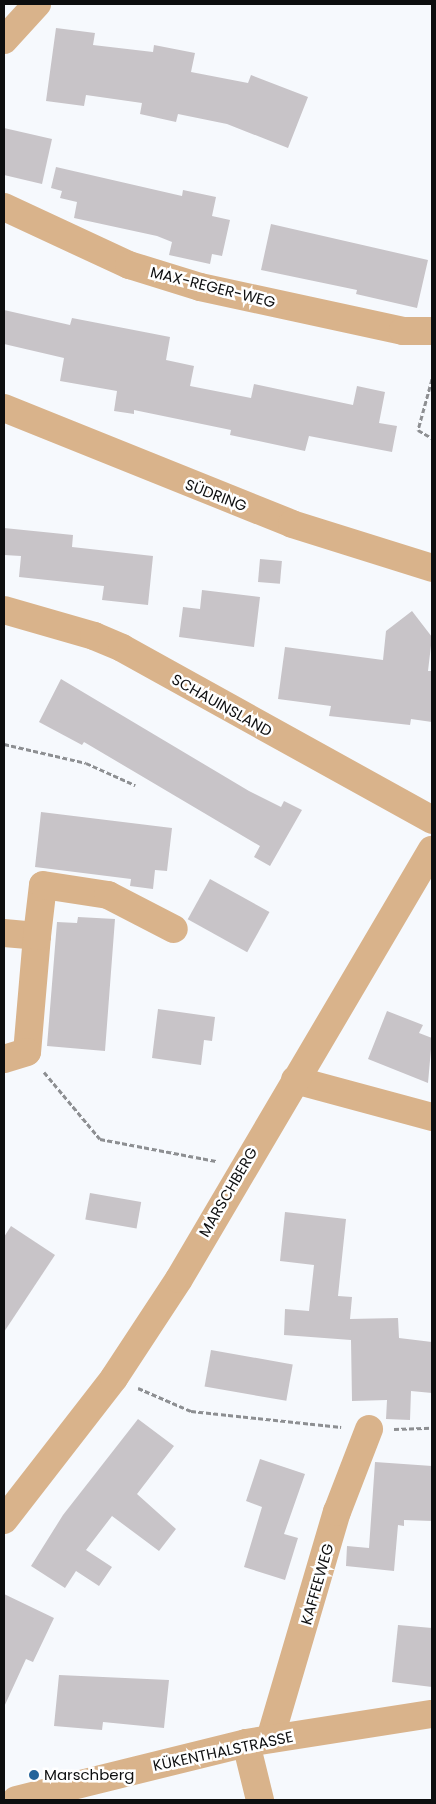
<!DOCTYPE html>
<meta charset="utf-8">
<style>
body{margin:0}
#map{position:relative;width:436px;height:1804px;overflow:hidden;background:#f6f9fd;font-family:Poppins,sans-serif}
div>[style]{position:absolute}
.building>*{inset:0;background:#c8c4c8;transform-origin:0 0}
.path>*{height:3px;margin-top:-1.5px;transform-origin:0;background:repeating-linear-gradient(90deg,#8d8f92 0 5px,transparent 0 7.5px)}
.minor>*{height:28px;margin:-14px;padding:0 14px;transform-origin:14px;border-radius:14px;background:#d9b38b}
.dots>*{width:14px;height:14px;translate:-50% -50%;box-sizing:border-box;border:2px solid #fff;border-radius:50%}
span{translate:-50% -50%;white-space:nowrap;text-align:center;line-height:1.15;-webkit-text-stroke:5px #fff;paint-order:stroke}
.street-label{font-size:15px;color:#0d0e0f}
.poi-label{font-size:15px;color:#0d0e0f}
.left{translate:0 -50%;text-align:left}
.frame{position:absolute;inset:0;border:5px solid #0d0e0f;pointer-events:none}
</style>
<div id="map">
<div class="building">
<div style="clip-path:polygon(56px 28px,95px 33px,93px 45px,153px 52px,154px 45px,195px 53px,191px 72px,248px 83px,251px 75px,308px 97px,288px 148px,227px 124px,178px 114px,176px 122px,140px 114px,142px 103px,86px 95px,84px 106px,46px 101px)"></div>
<div style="clip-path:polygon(4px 128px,52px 139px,42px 184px,4px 175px)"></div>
<div style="clip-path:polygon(56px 167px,182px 196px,183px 190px,216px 197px,212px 216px,230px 220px,222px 256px,212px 254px,210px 264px,169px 255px,172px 242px,157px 236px,74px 218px,77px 202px,60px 198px,62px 191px,51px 188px)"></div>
<div style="clip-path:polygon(271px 224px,428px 260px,417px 308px,356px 294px,357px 290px,261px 270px)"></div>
<div style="clip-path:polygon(4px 310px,70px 325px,72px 318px,170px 337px,166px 360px,194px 366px,190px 386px,251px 398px,254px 384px,353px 405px,357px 386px,385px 392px,379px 423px,397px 426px,392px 452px,309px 436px,305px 451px,230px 435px,231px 430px,134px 410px,134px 414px,114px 411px,117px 391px,60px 381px,64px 358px,4px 344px)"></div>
<div style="clip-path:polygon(4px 528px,73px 535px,72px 547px,153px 556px,148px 605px,102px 600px,104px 586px,19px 577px,21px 556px,4px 555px)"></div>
<div style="left:260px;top:559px;width:22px;height:23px;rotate:5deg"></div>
<div style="clip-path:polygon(202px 590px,260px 597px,254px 647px,179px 637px,183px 607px,200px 609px)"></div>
<div style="clip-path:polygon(412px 611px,432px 637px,428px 671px,432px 671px,432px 722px,411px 719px,410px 725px,329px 716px,331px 706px,278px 699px,285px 647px,383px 660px,386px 631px)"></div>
<div style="clip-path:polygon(61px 679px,249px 791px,281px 807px,284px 801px,302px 810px,270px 866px,254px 857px,260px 846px,84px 742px,82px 745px,39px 722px)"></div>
<div style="clip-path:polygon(41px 812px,172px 828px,167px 871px,155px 870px,153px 889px,130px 886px,131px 879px,35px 867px)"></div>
<div style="left:210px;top:879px;width:68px;height:46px;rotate:29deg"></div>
<div style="clip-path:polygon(78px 917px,115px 919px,105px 1051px,47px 1046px,57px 922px,77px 923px)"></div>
<div style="clip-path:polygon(158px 1009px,215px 1017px,212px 1041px,204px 1040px,201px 1065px,152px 1058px)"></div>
<div style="clip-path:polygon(387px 1011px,423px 1025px,419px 1033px,432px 1038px,428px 1083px,368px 1059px)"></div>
<div style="left:90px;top:1193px;width:52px;height:27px;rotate:10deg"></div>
<div style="clip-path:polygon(285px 1212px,346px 1219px,338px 1296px,352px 1297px,350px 1319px,398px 1318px,399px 1338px,432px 1342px,432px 1393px,411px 1391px,410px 1420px,386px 1419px,387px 1400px,352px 1401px,351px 1340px,284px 1335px,285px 1309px,309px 1311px,314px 1265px,280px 1261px)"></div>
<div style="clip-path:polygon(11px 1226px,55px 1255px,4px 1332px,4px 1237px)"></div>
<div style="left:211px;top:1350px;width:83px;height:37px;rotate:10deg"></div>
<div style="clip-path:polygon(138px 1419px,174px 1446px,137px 1494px,176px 1529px,159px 1551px,112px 1516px,86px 1550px,112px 1567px,99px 1586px,76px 1571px,65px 1588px,31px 1566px,63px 1515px)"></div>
<div style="clip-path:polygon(260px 1459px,305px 1474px,284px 1534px,298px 1538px,285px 1580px,244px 1567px,262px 1507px,246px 1501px)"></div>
<div style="clip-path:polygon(375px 1462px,432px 1466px,432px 1521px,404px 1520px,404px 1526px,398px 1525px,394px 1571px,346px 1566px,347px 1546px,369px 1548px)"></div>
<div style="clip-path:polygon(4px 1594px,54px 1618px,33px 1662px,26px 1659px,4px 1707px)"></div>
<div style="clip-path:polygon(398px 1625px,432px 1628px,432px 1687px,392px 1682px)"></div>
<div style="clip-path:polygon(59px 1675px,169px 1680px,164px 1728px,103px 1722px,102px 1730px,54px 1726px)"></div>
</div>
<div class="path">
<div style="left:432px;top:379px;width:53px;rotate:105.4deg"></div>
<div style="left:418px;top:430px;width:16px;rotate:30deg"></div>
<div style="left:4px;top:744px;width:84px;rotate:13deg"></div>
<div style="left:86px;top:763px;width:54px;rotate:24.2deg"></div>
<div style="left:44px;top:1072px;width:87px;rotate:50.1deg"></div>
<div style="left:100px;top:1139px;width:118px;rotate:10.7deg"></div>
<div style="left:138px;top:1388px;width:58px;rotate:23.5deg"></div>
<div style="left:191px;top:1411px;width:151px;rotate:6.1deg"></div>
<div style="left:394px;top:1429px;width:38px;rotate:-2deg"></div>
</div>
<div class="minor">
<div style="left:4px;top:40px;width:49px;rotate:-47.5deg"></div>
<div style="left:4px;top:207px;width:138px;rotate:24.9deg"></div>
<div style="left:129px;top:265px;width:74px;rotate:17.2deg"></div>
<div style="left:200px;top:287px;width:208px;rotate:12.2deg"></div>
<div style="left:403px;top:331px;width:29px"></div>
<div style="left:4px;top:408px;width:310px;rotate:21.9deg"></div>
<div style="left:292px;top:524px;width:147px;rotate:17.4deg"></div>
<div style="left:4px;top:610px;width:94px;rotate:16.1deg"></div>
<div style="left:94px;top:636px;width:30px;rotate:23deg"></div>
<div style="left:122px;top:648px;width:355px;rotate:29deg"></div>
<div style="left:4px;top:933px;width:33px;rotate:5deg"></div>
<div style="left:37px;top:936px;width:116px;rotate:94.9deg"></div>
<div style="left:27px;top:1052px;width:24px;rotate:163deg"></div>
<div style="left:37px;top:936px;width:51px;rotate:-83.3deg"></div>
<div style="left:43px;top:885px;width:66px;rotate:8.7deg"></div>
<div style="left:108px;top:895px;width:74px;rotate:27.3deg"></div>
<div style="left:295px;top:1080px;width:142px;rotate:15.1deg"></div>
<div style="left:4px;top:1520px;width:180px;rotate:-52.2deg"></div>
<div style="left:114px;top:1378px;width:118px;rotate:-56.7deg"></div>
<div style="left:179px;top:1279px;width:498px;rotate:-59.5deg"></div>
<div style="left:270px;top:1739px;width:237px;rotate:-73.6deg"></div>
<div style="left:337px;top:1512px;width:89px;rotate:-68.9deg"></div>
<div style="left:246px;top:1743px;width:59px;rotate:76.2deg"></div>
<div style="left:16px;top:1800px;width:237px;rotate:-13.9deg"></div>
<div style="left:246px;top:1743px;width:188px;rotate:-8.9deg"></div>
</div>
<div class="dots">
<div style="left:34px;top:1775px;background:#25649a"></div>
</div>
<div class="street-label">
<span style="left:213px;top:287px;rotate:14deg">MAX-REGER-WEG</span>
<span style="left:216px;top:495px;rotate:21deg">SÜDRING</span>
<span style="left:222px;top:705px;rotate:29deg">SCHAUINSLAND</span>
<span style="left:228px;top:1192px;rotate:-60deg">MARSCHBERG</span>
<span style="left:317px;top:1584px;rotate:-74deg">KAFFEEWEG</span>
<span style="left:223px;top:1751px;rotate:-12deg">KÜKENTHALSTRASSE</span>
</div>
<div class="poi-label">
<span class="left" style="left:44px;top:1775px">Marschberg</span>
</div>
<div class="frame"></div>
</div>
